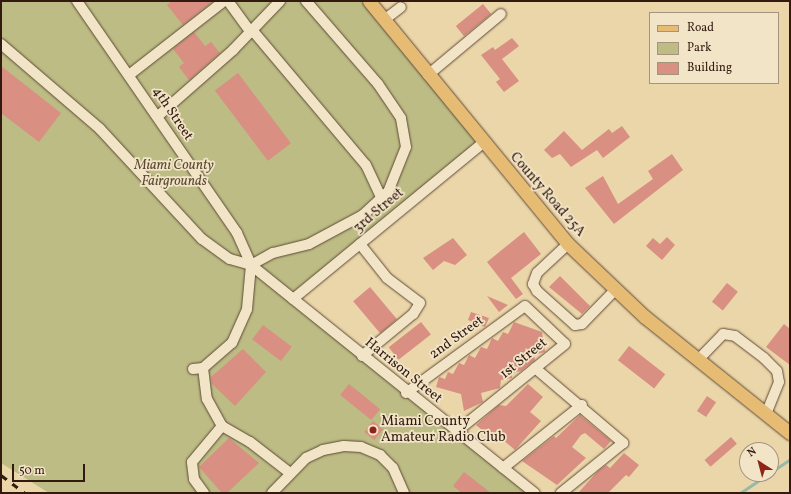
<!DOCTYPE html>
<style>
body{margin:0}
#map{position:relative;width:791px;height:494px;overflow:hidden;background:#ebd6a9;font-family:Vollkorn,serif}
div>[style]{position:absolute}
.green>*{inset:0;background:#bcbc84}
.stream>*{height:3px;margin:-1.5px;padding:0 1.5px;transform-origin:1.5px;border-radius:1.5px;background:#98b9a7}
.building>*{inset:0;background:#d98f82;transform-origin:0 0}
.roads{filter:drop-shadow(0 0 1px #604937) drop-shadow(0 0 1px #604937)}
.minor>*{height:10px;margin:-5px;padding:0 5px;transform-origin:5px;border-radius:5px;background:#f2e4c7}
.major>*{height:13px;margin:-6.5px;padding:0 6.5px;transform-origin:6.5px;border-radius:6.5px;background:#e6bb74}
.rail>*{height:3px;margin-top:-1.5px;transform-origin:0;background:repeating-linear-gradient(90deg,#321a11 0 7px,transparent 0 14px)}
.dots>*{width:11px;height:11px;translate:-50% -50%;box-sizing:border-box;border:2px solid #f2e4c7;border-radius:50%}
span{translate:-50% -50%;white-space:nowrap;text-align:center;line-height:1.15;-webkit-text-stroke:3.5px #f2e4c7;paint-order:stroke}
.street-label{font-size:14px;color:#321a11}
.park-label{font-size:14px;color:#5b4b34;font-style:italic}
.poi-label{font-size:14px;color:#321a11}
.left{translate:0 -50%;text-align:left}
.frame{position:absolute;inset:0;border:2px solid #321a11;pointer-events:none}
.legend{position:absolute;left:649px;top:12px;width:130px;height:72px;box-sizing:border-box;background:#f2e4c7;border:1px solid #a5937e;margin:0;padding:5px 7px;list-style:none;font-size:12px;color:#321a11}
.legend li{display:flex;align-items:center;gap:8px;height:20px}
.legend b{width:20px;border:1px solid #a5937e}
.north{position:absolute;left:739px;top:442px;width:40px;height:40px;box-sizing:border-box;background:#f2e4c7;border:1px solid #a5937e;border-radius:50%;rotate:324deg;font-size:11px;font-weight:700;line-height:16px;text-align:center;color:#321a11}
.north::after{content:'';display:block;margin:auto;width:14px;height:18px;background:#8f2418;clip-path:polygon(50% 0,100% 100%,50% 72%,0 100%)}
.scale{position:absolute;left:12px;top:464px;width:73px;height:18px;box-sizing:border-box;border:2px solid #321a11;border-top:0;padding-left:5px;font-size:12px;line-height:14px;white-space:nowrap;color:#321a11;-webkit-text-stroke:3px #f2e4c7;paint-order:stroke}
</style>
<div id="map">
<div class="green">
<div style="clip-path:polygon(1px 1px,369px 1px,482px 144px,294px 299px,535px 493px,49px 493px,1px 463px)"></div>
</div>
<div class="stream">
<div style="left:771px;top:472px;width:23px;rotate:-34deg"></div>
<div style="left:740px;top:493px;width:34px;rotate:-34deg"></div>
</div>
<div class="building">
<div style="clip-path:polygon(172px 1px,213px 1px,183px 25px,167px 5px)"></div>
<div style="left:483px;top:4px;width:13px;height:35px;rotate:51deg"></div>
<div style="clip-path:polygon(194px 32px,205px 46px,211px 42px,220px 53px,189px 80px,179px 67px,184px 63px,173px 49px)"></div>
<div style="clip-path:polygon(512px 38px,519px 46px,502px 59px,519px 81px,504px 92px,496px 82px,500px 79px,481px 55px,493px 47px,495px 50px)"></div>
<div style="clip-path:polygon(1px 66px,61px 113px,39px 142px,1px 113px)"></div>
<div style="left:238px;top:73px;width:88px;height:29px;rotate:53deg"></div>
<div style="clip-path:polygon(622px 126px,630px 137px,603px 158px,597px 150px,571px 167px,560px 154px,552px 158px,544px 150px,564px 131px,582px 150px,609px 129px,612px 133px)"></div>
<div style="clip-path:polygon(672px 154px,683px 170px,614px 224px,585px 188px,603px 176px,618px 204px,653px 179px,648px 171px)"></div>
<div style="clip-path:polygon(524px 232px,541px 254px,511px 278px,523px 294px,516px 299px,487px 262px)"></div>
<div style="clip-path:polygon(667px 237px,675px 245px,662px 260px,646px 246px,653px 238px,660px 244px)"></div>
<div style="clip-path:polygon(453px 238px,467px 255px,455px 265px,444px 261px,433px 270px,423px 258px)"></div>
<div style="clip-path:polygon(560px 276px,590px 306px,582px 314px,549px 287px)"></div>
<div style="left:727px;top:283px;width:14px;height:24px;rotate:39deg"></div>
<div style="left:370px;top:287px;width:42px;height:22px;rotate:50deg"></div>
<div style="clip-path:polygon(487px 296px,508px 305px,499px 312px)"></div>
<div style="clip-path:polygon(471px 312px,489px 318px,485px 327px,468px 320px)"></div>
<div style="left:421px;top:322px;width:16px;height:41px;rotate:52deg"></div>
<div style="clip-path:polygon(514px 322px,542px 332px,545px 352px,534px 355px,535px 360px,521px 371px,512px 373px,512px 378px,501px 380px,500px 388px,481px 393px,483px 402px,464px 411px,461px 394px,436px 387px,439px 377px,445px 379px,448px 372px,453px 374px,459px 363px,464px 365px,469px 355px,475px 358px,481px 347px,487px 349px,492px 338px,498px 341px,503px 332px,508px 334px)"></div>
<div style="clip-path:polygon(784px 324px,790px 329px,790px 365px,766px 347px)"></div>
<div style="left:263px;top:325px;width:36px;height:18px;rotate:37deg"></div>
<div style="left:629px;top:346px;width:46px;height:18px;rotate:38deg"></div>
<div style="clip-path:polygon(243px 349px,266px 372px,235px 406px,212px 384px,211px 377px)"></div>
<div style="left:349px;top:384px;width:40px;height:14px;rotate:39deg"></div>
<div style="clip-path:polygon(528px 384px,543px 397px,530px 412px,541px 421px,515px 450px,496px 434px,492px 438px,476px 425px,499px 405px,506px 406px)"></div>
<div style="left:707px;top:396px;width:11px;height:18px;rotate:34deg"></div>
<div style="clip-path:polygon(580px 415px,611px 441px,604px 449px,585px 433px,581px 435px,572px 447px,586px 458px,557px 485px,522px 461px,554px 436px,556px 438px)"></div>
<div style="left:373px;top:421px;width:13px;height:14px;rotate:39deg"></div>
<div style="left:731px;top:437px;width:9px;height:35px;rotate:49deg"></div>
<div style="clip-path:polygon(229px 438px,259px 463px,227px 493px,222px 493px,199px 467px)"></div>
<div style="clip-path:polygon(624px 453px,639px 465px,629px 477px,626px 475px,608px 493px,578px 493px,598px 471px,606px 465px,610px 468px)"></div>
<div style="clip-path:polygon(464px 472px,491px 493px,462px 493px,453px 486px)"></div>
</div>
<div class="roads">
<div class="minor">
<div style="left:77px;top:1px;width:282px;rotate:55.4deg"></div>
<div style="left:237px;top:233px;width:35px;rotate:66deg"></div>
<div style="left:228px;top:1px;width:39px;rotate:54deg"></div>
<div style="left:384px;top:20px;width:21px;rotate:-37deg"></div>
<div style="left:253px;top:31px;width:175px;rotate:49.9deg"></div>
<div style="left:366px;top:165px;width:38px;rotate:65deg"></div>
<div style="left:1px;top:44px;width:130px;rotate:40.6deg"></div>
<div style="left:100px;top:129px;width:150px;rotate:47.2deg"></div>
<div style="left:202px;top:239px;width:34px;rotate:36deg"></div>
<div style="left:230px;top:259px;width:22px;rotate:16deg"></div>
<div style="left:251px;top:265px;width:364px;rotate:38.8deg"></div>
<div style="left:129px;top:75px;width:120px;rotate:-37.9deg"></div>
<div style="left:428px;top:75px;width:95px;rotate:-39.9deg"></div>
<div style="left:158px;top:116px;width:100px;rotate:-41.3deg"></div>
<div style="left:233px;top:50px;width:68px;rotate:-46.2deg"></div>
<div style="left:360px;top:244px;width:43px;rotate:51.5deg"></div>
<div style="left:387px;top:278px;width:41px;rotate:37.1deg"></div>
<div style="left:420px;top:303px;width:13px;rotate:122deg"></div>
<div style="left:413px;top:314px;width:66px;rotate:140.5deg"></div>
<div style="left:568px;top:244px;width:42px;rotate:136.9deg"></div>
<div style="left:537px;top:273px;width:12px;rotate:110deg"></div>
<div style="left:533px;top:284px;width:8px;rotate:60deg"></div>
<div style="left:537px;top:291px;width:51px;rotate:41.8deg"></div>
<div style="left:575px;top:325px;width:7px;rotate:-8deg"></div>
<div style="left:582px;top:324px;width:49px;rotate:-45.8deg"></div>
<div style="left:293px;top:299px;width:244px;rotate:-39.4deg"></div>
<div style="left:698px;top:360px;width:36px;rotate:-46deg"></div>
<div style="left:723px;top:334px;width:12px;rotate:9deg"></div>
<div style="left:735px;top:336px;width:36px;rotate:37deg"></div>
<div style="left:764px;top:358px;width:18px;rotate:45deg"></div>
<div style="left:777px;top:371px;width:11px;rotate:80deg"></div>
<div style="left:779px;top:382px;width:35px;rotate:112deg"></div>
<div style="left:203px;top:368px;width:31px;rotate:83deg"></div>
<div style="left:207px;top:399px;width:31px;rotate:61deg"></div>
<div style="left:222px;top:426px;width:32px;rotate:30deg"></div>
<div style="left:250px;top:442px;width:51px;rotate:37.8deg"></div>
<div style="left:535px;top:368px;width:116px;rotate:40.4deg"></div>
<div style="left:623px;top:443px;width:80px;rotate:141.1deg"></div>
<div style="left:193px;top:369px;width:10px;rotate:-6deg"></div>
<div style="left:203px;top:368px;width:38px;rotate:-41deg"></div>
<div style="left:232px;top:343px;width:37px;rotate:-66deg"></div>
<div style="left:247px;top:309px;width:44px;rotate:-84.8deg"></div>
<div style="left:251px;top:265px;width:25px;rotate:-29deg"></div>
<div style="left:273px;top:253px;width:37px;rotate:-14deg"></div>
<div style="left:309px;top:244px;width:61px;rotate:-28.2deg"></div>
<div style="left:363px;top:215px;width:34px;rotate:-43deg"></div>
<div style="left:388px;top:192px;width:48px;rotate:-68.2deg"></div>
<div style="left:406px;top:147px;width:29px;rotate:-100deg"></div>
<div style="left:401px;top:118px;width:41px;rotate:-124.1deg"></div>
<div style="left:378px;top:84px;width:110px;rotate:-130.9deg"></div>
<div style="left:406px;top:393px;width:147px;rotate:-36.2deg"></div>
<div style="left:525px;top:306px;width:55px;rotate:43.5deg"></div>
<div style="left:565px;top:344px;width:139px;rotate:141.1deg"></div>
<div style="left:503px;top:468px;width:101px;rotate:-38.6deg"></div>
<div style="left:204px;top:493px;width:17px;rotate:-126deg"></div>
<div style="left:194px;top:479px;width:17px;rotate:-97deg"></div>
<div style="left:192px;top:462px;width:47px;rotate:-50.2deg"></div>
<div style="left:272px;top:493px;width:49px;rotate:-45.8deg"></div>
<div style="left:306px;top:458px;width:19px;rotate:-25deg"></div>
<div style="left:323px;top:450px;width:21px;rotate:-11deg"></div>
<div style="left:344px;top:446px;width:17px;rotate:3deg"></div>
<div style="left:361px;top:447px;width:21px;rotate:23deg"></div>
<div style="left:380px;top:455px;width:18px;rotate:45deg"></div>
<div style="left:393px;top:468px;width:27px;rotate:66deg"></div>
</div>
<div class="major">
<div style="left:369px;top:1px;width:314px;rotate:50.7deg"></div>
<div style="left:568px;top:244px;width:106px;rotate:43.5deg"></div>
<div style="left:645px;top:317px;width:186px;rotate:38.7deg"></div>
</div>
</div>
<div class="rail">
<div style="left:1px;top:475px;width:30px;rotate:37deg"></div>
</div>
<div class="dots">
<div style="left:373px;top:430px;background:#8f2418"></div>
</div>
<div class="street-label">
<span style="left:172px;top:114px;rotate:56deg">4th Street</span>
<span style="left:547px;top:195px;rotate:49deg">County Road 25A</span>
<span style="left:379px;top:211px;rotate:-40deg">3rd Street</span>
<span style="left:457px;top:338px;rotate:-36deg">2nd Street</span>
<span style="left:524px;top:359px;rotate:-39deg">1st Street</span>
<span style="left:403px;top:371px;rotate:39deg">Harrison Street</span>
</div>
<div class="park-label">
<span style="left:174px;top:174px">Miami County<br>Fairgrounds</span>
</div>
<div class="poi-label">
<span class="left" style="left:381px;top:430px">Miami County<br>Amateur Radio Club</span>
</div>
<div class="frame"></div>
<ul class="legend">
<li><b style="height:5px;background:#e6bb74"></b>Road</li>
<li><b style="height:11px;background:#bcbc84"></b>Park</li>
<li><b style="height:11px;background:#d98f82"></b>Building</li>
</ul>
<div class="north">N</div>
<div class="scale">50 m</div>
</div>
